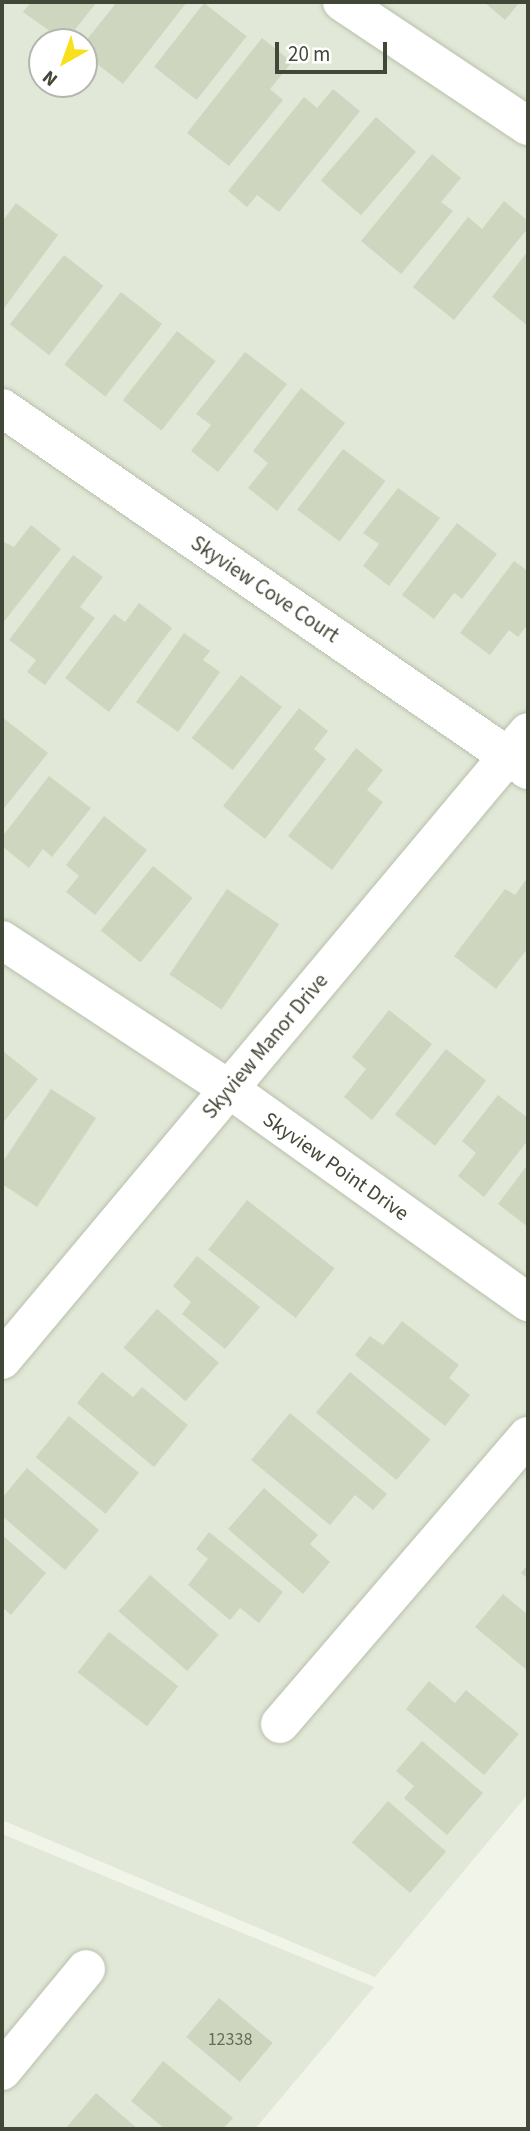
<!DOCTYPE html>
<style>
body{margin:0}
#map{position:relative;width:530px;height:2131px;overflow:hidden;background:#f0f4e9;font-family:"Source Sans 3",sans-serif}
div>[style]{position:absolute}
.residential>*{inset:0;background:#e1e8d7}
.building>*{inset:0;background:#ced6bf;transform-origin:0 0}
.roads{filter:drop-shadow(0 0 2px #b8c0ac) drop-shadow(0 0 2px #b8c0ac)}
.street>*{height:38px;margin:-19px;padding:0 19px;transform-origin:19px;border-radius:19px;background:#fff}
span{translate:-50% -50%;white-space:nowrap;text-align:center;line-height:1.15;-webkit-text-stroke:5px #fff;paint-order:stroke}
.number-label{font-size:18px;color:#656c59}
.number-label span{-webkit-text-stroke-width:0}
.street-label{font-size:21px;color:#424837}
.frame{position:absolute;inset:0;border:4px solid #424837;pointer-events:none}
.north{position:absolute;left:28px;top:28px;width:70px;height:70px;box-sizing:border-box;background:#fff;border:2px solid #b3b6af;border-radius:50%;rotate:220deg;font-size:19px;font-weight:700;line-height:28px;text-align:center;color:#424837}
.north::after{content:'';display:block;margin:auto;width:24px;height:32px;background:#f8e01d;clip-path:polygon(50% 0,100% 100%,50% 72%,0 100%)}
.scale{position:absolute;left:275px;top:42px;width:112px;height:32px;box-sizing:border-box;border:4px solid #424837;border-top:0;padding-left:9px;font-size:21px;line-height:24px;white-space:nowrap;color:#424837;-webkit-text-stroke:5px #fff;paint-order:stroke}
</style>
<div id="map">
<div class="residential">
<div style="clip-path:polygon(evenodd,2px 2px,528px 2px,528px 1794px,375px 1977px,2px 1820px,2px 2px,42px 42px,84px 42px,84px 84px,42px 84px,42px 42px)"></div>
<div style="clip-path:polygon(2px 1834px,374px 1987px,255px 2129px,2px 2129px)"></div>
</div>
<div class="building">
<div style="clip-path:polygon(31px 2px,97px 2px,65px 42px,23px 12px)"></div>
<div style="clip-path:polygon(117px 2px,187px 2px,123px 84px,84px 54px,84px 43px)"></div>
<div style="clip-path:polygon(484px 2px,520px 2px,505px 20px)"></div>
<div style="left:204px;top:3px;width:54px;height:81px;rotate:38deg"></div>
<div style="clip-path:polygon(262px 38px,292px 62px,270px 89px,283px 100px,229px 166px,187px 133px)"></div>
<div style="clip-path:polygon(333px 89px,360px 111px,279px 212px,257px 195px,247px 207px,228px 191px,304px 97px,317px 108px)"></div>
<div style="left:376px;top:117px;width:53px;height:84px;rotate:41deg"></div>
<div style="clip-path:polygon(432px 154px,461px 178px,441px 202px,453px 211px,401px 274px,361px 241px)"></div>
<div style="clip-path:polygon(504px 201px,528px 221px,528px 228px,454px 320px,413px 287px,468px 217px,482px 229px)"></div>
<div style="clip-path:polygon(16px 203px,58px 235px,2px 311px,2px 222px)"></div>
<div style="clip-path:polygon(528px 251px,528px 326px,492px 297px)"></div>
<div style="left:64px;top:255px;width:50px;height:88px;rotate:38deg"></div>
<div style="left:121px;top:292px;width:52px;height:92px;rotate:38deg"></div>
<div style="left:177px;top:331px;width:49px;height:88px;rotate:38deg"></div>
<div style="clip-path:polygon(245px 352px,287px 384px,218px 472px,191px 451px,211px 425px,196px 414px)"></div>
<div style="clip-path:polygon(301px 388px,345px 423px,277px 511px,248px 488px,268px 463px,253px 451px)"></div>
<div style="left:343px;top:449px;width:53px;height:76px;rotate:37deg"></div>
<div style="clip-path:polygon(398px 488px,440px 518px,389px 586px,363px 566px,379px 544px,363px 533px)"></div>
<div style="clip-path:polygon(457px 523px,497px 554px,462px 599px,454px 593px,434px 619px,402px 595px)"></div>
<div style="clip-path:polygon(31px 525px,61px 549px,2px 624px,2px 541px,14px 547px)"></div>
<div style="clip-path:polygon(73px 555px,103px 577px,80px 607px,95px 618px,45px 685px,27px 672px,36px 660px,9px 640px)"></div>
<div style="clip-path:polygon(514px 561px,528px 571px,528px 624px,518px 637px,509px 630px,490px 655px,460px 633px)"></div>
<div style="clip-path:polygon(139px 603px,172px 628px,109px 712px,65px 678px,114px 614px,125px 622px)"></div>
<div style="clip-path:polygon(184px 633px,210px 651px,203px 660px,220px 672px,178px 732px,136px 702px)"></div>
<div style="left:241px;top:675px;width:52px;height:80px;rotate:38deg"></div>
<div style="clip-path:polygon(299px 708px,328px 731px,314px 749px,326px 759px,265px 839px,223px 806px)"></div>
<div style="clip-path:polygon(2px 717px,48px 753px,2px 811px)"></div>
<div style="clip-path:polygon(356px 748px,383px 770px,367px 790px,383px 802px,332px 870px,288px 836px)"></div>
<div style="clip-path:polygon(49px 776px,91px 808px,52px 857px,43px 849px,29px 868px,2px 846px,2px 837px)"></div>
<div style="clip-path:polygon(104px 816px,147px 850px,95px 915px,66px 892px,79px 876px,66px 865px)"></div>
<div style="left:153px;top:866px;width:51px;height:83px;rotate:39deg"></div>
<div style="clip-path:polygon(528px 877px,528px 948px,496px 989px,454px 956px,505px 889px,515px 895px)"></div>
<div style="left:227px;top:889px;width:63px;height:103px;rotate:34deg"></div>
<div style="clip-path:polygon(389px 1010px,432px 1044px,372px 1120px,344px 1097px,366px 1069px,352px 1057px)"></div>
<div style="left:446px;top:1049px;width:51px;height:83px;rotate:38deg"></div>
<div style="clip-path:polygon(4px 1052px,38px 1079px,2px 1124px,2px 1055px)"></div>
<div style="clip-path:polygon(51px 1089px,96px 1118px,37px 1207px,2px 1184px,2px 1163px)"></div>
<div style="clip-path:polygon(498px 1095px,528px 1118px,528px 1140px,484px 1197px,458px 1176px,476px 1153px,462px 1141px)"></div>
<div style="clip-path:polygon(528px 1164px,528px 1227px,498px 1204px)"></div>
<div style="left:247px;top:1200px;width:111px;height:63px;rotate:38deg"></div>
<div style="clip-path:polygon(197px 1256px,260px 1307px,225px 1349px,182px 1314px,191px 1302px,173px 1286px)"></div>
<div style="left:157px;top:1309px;width:82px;height:51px;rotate:41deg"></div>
<div style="clip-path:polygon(402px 1321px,459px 1365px,449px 1378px,470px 1395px,445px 1426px,355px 1355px,370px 1336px,383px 1345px)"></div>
<div style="clip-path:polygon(102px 1372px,133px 1397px,142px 1387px,188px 1425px,154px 1467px,77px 1403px)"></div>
<div style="left:350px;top:1372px;width:105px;height:53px;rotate:40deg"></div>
<div style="clip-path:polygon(290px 1413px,387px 1494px,373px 1510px,355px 1495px,330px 1525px,251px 1460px)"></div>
<div style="left:69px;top:1416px;width:90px;height:53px;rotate:39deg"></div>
<div style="clip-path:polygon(27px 1468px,99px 1530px,65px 1570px,2px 1516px,2px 1498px)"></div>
<div style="clip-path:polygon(264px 1488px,318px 1535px,310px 1544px,330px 1562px,303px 1594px,228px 1529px)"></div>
<div style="clip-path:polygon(209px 1532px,283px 1592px,259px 1623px,240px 1608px,230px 1620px,188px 1585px,208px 1559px,196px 1549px)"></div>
<div style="clip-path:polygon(2px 1535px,46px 1573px,11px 1615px,2px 1607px)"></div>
<div style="clip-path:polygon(528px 1564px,528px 1579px,521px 1573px)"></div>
<div style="left:150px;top:1575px;width:91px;height:48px;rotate:41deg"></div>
<div style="clip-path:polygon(503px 1594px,528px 1615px,528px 1671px,475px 1627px)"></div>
<div style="left:109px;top:1632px;width:88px;height:51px;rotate:38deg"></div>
<div style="clip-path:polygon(429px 1681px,455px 1703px,466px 1690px,519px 1734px,484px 1775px,406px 1709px)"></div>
<div style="clip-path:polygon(422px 1741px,483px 1793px,447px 1835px,404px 1798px,414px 1786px,396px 1771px)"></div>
<div style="left:388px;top:1801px;width:77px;height:55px;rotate:41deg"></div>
<div style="left:219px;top:1998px;width:70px;height:51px;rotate:40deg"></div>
<div style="clip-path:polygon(163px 2061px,233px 2118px,223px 2129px,165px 2129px,131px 2101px)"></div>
<div style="clip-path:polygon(96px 2093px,138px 2129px,65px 2129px)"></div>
</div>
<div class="roads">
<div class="street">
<div style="left:342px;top:2px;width:224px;rotate:33.7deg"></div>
<div style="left:2px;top:408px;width:639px;rotate:34.54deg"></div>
<div style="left:2px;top:940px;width:272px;rotate:33.3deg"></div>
<div style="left:229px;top:1089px;width:367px;rotate:35.5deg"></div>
<div style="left:2px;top:1360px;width:819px;rotate:-50.05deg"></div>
<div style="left:280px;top:1724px;width:380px;rotate:-49.3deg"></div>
<div style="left:2px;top:2071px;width:132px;rotate:-50.5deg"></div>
</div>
</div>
<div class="number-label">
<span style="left:230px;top:2040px">12338</span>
</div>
<div class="street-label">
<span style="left:265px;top:589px;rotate:34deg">Skyview Cove Court</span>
<span style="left:265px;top:1046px;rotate:-50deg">Skyview Manor Drive</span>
<span style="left:336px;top:1166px;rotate:35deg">Skyview Point Drive</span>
</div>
<div class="frame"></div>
<div class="north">N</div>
<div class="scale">20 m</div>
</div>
